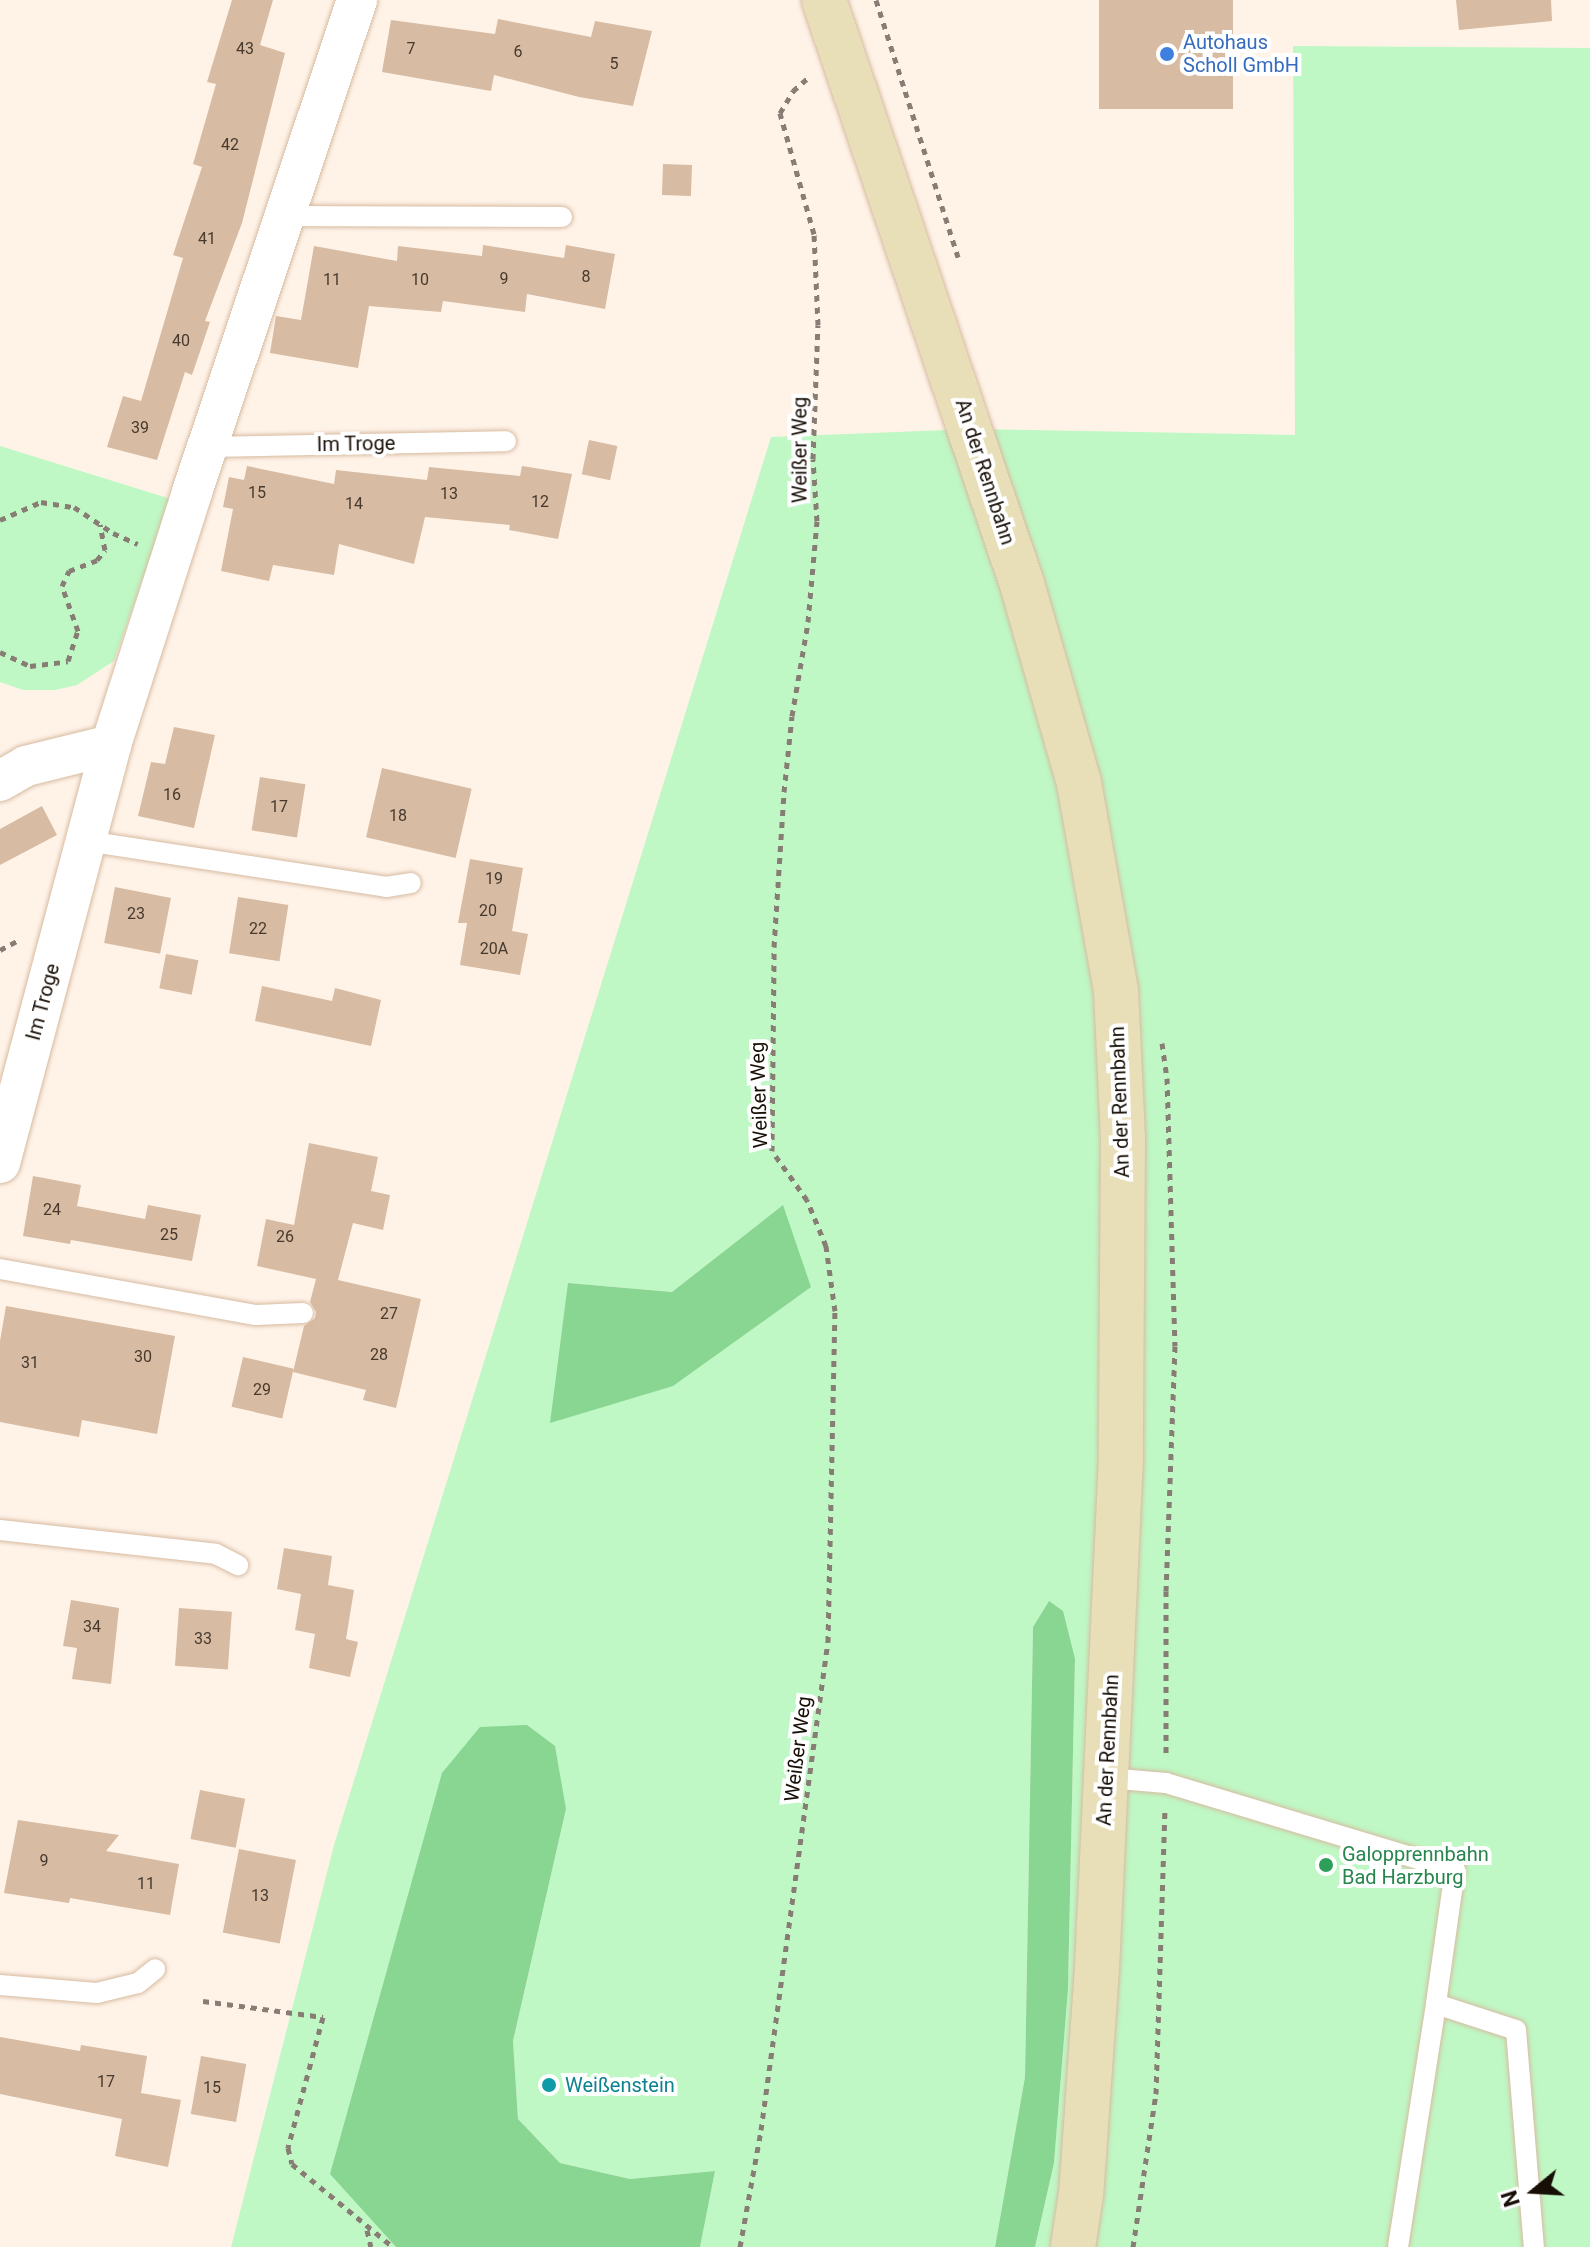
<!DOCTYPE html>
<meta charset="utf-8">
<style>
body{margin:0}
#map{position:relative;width:1590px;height:2247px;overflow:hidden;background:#fff3e8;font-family:Roboto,sans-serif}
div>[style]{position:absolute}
.green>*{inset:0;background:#bff8c4}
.forest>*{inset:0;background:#89d592}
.building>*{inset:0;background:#d7bba2;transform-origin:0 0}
.path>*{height:5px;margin-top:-2.5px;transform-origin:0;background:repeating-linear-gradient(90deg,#887d74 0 6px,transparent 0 12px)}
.roads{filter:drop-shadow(0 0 2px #d7bba1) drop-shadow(0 0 2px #d7bba1)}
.lane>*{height:20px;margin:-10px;padding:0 10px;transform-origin:10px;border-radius:10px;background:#fff}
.street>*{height:40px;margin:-20px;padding:0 20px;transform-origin:20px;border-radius:20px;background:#fff}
.secondary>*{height:44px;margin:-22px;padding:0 22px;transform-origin:22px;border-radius:22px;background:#e8dfb9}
.dots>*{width:22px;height:22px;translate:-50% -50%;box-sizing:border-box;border:4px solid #fff;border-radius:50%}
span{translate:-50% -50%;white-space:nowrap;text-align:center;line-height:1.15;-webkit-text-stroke:8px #fff;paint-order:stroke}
.number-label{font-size:16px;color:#47392d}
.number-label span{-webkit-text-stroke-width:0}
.shop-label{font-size:20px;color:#366cbe}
.left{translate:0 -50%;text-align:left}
.street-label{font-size:20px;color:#170e06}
.leisure-label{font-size:20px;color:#27864d}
.culture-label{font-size:20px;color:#0d838f}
.north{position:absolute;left:1494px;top:2151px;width:80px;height:80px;-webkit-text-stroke:6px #fff;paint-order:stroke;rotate:252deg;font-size:22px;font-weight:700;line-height:32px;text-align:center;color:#170e06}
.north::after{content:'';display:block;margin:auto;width:28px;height:36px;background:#170e06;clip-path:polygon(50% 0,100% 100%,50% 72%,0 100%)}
</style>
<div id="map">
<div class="green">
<div style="clip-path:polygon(evenodd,1293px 46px,1590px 48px,1590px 2247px,1035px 2247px,1054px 2163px,1068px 1989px,1075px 1659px,1049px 1601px,1033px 1627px,1025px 2077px,995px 2247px,700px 2247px,715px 2171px,630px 2179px,560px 2163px,518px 2119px,513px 2041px,566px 1809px,330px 2173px,396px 2247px,231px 2247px,334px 1845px,771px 437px,972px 429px,1295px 435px,1293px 46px,782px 1206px,673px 1386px,568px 1283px,672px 1292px,782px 1206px)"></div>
<div style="clip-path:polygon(0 446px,171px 499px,114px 661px,77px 685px,55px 690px,23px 690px,0 682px)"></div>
</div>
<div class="forest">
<div style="clip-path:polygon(783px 1205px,811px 1287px,673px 1386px,550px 1423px,568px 1283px,672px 1292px)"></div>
<div style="clip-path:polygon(1049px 1601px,1063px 1611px,1075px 1659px,1068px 1989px,1054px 2163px,1035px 2247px,995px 2247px,1025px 2077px,1033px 1627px)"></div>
<div style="clip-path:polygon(527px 1725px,555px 1746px,566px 1809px,513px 2041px,518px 2119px,560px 2163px,630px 2179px,715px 2171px,700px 2247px,396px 2247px,330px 2174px,442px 1773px,480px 1727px)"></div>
</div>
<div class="building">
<div style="clip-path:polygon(232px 0,273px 0,260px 45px,285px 53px,242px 223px,205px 321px,210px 322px,192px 375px,185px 372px,157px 460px,107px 447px,123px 396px,141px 401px,183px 258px,173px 255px,202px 167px,193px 164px,216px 84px,207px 82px)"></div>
<div style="left:1099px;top:0;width:134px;height:109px"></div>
<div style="clip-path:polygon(1456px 0,1551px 0,1552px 21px,1459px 30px)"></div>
<div style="clip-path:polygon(498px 19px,591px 37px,595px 21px,652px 31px,633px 106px,579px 97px,494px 75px,491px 91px,382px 72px,391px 20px,495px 34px)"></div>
<div style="left:663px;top:164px;width:29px;height:31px;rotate:2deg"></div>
<div style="clip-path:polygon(483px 245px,564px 258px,566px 245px,615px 254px,605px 309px,527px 294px,525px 312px,443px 301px,441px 312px,369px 306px,358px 368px,270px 353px,276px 316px,301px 320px,314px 246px,397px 261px,398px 246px,482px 256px)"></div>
<div style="left:589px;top:440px;width:29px;height:35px;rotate:12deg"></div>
<div style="clip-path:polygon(247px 466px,334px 484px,336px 470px,427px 480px,429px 467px,520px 476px,522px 466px,572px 474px,558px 539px,509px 530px,510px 525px,425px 517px,414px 564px,339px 544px,334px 575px,273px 565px,269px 581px,221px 571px,233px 509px,223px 507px,229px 477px,244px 480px)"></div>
<div style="clip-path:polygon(174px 727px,215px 735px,194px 828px,138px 816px,151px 762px,165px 764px)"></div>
<div style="left:382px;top:768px;width:92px;height:71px;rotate:13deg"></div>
<div style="left:260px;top:777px;width:46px;height:54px;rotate:9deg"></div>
<div style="clip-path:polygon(42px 806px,57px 835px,0 865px,0 829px)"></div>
<div style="clip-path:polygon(470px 859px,523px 868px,512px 931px,528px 934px,520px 975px,460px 965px,467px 923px,458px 923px)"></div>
<div style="left:115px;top:887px;width:57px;height:57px;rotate:11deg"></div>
<div style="left:238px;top:897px;width:51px;height:57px;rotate:9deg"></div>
<div style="left:166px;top:954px;width:33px;height:35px;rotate:11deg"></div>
<div style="clip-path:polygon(262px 986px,332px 1001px,335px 988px,381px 1000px,371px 1046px,255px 1021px)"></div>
<div style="clip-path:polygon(309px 1143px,378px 1157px,371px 1191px,390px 1195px,383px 1230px,353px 1223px,338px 1280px,421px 1299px,396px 1408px,363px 1400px,366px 1390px,293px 1372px,304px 1326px,315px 1318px,316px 1312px,310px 1302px,316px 1279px,257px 1266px,266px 1219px,294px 1225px)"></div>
<div style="clip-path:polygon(33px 1176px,81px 1185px,77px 1206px,145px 1219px,148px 1205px,201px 1215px,192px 1261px,71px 1240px,70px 1244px,23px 1236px)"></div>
<div style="clip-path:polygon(6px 1306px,175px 1336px,157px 1434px,82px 1420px,79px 1437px,0 1422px,0 1341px)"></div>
<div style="left:243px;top:1357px;width:52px;height:51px;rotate:13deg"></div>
<div style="clip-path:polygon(284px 1548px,332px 1556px,328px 1585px,354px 1590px,346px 1639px,358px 1642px,350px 1677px,309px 1668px,315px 1634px,295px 1630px,301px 1594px,277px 1589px)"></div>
<div style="clip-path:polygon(71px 1600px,119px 1608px,111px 1684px,72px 1679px,77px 1648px,63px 1646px)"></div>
<div style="left:179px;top:1608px;width:53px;height:58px;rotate:4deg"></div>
<div style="left:200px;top:1790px;width:46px;height:50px;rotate:11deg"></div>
<div style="clip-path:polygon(18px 1820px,119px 1835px,106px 1851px,179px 1864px,170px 1915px,70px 1898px,69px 1903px,4px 1893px)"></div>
<div style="left:239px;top:1849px;width:58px;height:85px;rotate:11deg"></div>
<div style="clip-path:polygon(0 2037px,80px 2051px,81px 2045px,147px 2056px,141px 2093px,181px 2100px,168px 2167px,115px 2156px,122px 2119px,0 2094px)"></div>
<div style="left:201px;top:2056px;width:46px;height:59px;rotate:10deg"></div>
</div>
<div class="path">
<div style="left:876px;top:0;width:270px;rotate:72.3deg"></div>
<div style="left:0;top:520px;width:45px;rotate:-23.7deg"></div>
<div style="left:41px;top:502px;width:33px;rotate:9deg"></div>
<div style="left:74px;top:507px;width:47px;rotate:33.7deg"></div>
<div style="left:113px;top:533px;width:27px;rotate:24deg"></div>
<div style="left:0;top:652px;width:33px;rotate:25deg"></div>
<div style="left:30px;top:666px;width:38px;rotate:-7deg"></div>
<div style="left:68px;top:661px;width:32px;rotate:-72deg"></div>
<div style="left:78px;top:631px;width:48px;rotate:-109.6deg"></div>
<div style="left:62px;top:586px;width:17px;rotate:-65deg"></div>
<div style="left:69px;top:571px;width:30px;rotate:-21deg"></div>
<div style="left:97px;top:560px;width:13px;rotate:-51deg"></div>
<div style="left:105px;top:550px;width:26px;rotate:-101deg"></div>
<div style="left:0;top:950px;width:21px;rotate:-28deg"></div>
<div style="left:1162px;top:1043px;width:35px;rotate:82deg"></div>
<div style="left:1167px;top:1078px;width:268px;rotate:88.3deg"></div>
<div style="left:1175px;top:1346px;width:245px;rotate:92.1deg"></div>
<div style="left:1166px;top:1591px;width:165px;rotate:90deg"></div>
<div style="left:203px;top:2001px;width:121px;rotate:7.6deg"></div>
<div style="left:323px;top:2017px;width:136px;rotate:105deg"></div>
<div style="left:288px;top:2148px;width:16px;rotate:76deg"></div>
<div style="left:292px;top:2164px;width:131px;rotate:39.4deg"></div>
<div style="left:367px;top:2230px;width:17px;rotate:77deg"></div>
<div style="left:740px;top:2247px;width:119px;rotate:-79.8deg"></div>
<div style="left:761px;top:2130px;width:493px;rotate:-82.2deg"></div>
<div style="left:828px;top:1642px;width:331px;rotate:-88.8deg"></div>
<div style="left:835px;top:1311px;width:66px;rotate:-97.9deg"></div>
<div style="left:826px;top:1246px;width:50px;rotate:-112.4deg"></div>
<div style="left:807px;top:1200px;width:60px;rotate:-125.5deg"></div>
<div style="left:772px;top:1151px;width:204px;rotate:-89.4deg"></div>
<div style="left:774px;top:947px;width:155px;rotate:-86.3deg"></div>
<div style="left:784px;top:792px;width:76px;rotate:-84deg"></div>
<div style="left:792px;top:716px;width:95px;rotate:-80.3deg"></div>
<div style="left:808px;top:622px;width:101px;rotate:-84.9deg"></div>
<div style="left:817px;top:521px;width:62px;rotate:-93.7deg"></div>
<div style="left:813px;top:459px;width:134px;rotate:-87.9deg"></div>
<div style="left:818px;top:325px;width:91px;rotate:-92.5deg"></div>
<div style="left:814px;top:234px;width:126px;rotate:-105.7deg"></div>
<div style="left:780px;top:113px;width:26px;rotate:-59deg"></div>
<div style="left:793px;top:91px;width:21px;rotate:-41deg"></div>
<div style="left:1133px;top:2247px;width:155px;rotate:-81.5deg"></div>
<div style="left:1156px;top:2094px;width:284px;rotate:-88.2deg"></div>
</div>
<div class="roads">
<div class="lane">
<div style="left:284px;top:216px;width:278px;rotate:0.2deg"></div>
<div style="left:207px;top:447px;width:299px;rotate:-1.1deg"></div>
<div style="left:86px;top:841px;width:304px;rotate:8.7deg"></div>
<div style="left:386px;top:887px;width:25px;rotate:-9deg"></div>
<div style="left:0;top:1269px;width:260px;rotate:10.2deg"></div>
<div style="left:256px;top:1315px;width:47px;rotate:-2.4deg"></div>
<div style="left:0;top:1530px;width:217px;rotate:6.3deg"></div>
<div style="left:216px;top:1554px;width:25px;rotate:27deg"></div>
<div style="left:1107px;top:1778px;width:59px;rotate:4.8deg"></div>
<div style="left:1166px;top:1783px;width:302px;rotate:16.8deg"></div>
<div style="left:1455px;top:1870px;width:135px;rotate:98.1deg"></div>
<div style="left:1436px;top:2004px;width:84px;rotate:18deg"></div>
<div style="left:1516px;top:2030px;width:218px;rotate:85.3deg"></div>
<div style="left:0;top:1985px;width:97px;rotate:4.7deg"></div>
<div style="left:97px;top:1993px;width:42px;rotate:-13.7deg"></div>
<div style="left:138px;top:1983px;width:22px;rotate:-39deg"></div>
<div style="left:1398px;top:2247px;width:246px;rotate:-81.1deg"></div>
</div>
<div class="street">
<div style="left:0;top:781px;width:30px;rotate:-30deg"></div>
<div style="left:26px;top:766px;width:88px;rotate:-13.9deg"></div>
<div style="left:0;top:1163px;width:432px;rotate:-75.1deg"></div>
<div style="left:111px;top:745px;width:266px;rotate:-72.2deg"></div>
<div style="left:192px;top:492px;width:519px;rotate:-71.46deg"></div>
</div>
<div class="secondary">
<div style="left:824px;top:0;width:617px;rotate:71.27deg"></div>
<div style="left:1022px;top:584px;width:207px;rotate:74deg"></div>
<div style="left:1079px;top:783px;width:210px;rotate:79.9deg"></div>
<div style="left:1116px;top:990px;width:148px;rotate:87.3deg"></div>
<div style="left:1123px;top:1138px;width:319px;rotate:90.4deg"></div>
<div style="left:1121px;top:1457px;width:512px;rotate:92.69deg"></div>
<div style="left:1097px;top:1968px;width:227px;rotate:94deg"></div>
<div style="left:1081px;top:2194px;width:54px;rotate:98.6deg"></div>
</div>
</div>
<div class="dots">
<div style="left:1167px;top:54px;background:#3f7fe0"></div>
<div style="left:1326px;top:1865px;background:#2e9e5b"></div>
<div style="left:549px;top:2085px;background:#0f9aa8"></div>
</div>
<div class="number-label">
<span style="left:245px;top:49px">43</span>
<span style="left:411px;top:49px">7</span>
<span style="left:518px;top:52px">6</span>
<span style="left:614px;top:64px">5</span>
<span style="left:230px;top:145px">42</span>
<span style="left:207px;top:239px">41</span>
<span style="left:586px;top:277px">8</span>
<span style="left:504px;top:279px">9</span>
<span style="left:332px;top:280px">11</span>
<span style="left:420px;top:280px">10</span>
<span style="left:181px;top:341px">40</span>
<span style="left:140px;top:428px">39</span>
<span style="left:257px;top:493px">15</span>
<span style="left:449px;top:494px">13</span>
<span style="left:540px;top:502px">12</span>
<span style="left:354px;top:504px">14</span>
<span style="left:172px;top:795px">16</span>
<span style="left:279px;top:807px">17</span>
<span style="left:398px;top:816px">18</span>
<span style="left:494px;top:879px">19</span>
<span style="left:488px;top:911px">20</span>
<span style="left:136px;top:914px">23</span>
<span style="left:258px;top:929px">22</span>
<span style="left:494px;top:949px">20A</span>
<span style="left:52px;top:1210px">24</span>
<span style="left:169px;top:1235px">25</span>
<span style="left:285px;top:1237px">26</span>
<span style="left:389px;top:1314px">27</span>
<span style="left:379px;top:1355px">28</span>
<span style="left:143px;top:1357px">30</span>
<span style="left:30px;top:1363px">31</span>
<span style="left:262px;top:1390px">29</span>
<span style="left:92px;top:1627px">34</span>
<span style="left:203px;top:1639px">33</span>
<span style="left:44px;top:1861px">9</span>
<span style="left:146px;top:1884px">11</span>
<span style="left:260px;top:1896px">13</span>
<span style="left:106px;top:2082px">17</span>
<span style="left:212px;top:2088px">15</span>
</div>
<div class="shop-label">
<span class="left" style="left:1183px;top:54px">Autohaus<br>Scholl GmbH</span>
</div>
<div class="street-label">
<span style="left:356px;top:444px;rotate:-1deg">Im Troge</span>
<span style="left:800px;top:450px;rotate:-90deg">Weißer Weg</span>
<span style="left:985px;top:472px;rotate:72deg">An der Rennbahn</span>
<span style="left:43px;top:1002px;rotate:-75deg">Im Troge</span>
<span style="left:759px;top:1095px;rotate:-92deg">Weißer Weg</span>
<span style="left:1120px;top:1102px;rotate:-92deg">An der Rennbahn</span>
<span style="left:798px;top:1749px;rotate:-83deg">Weißer Weg</span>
<span style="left:1108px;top:1750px;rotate:-87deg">An der Rennbahn</span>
</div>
<div class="leisure-label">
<span class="left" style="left:1342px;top:1866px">Galopprennbahn<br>Bad Harzburg</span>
</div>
<div class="culture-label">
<span class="left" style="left:565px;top:2085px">Weißenstein</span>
</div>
<div class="north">N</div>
</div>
